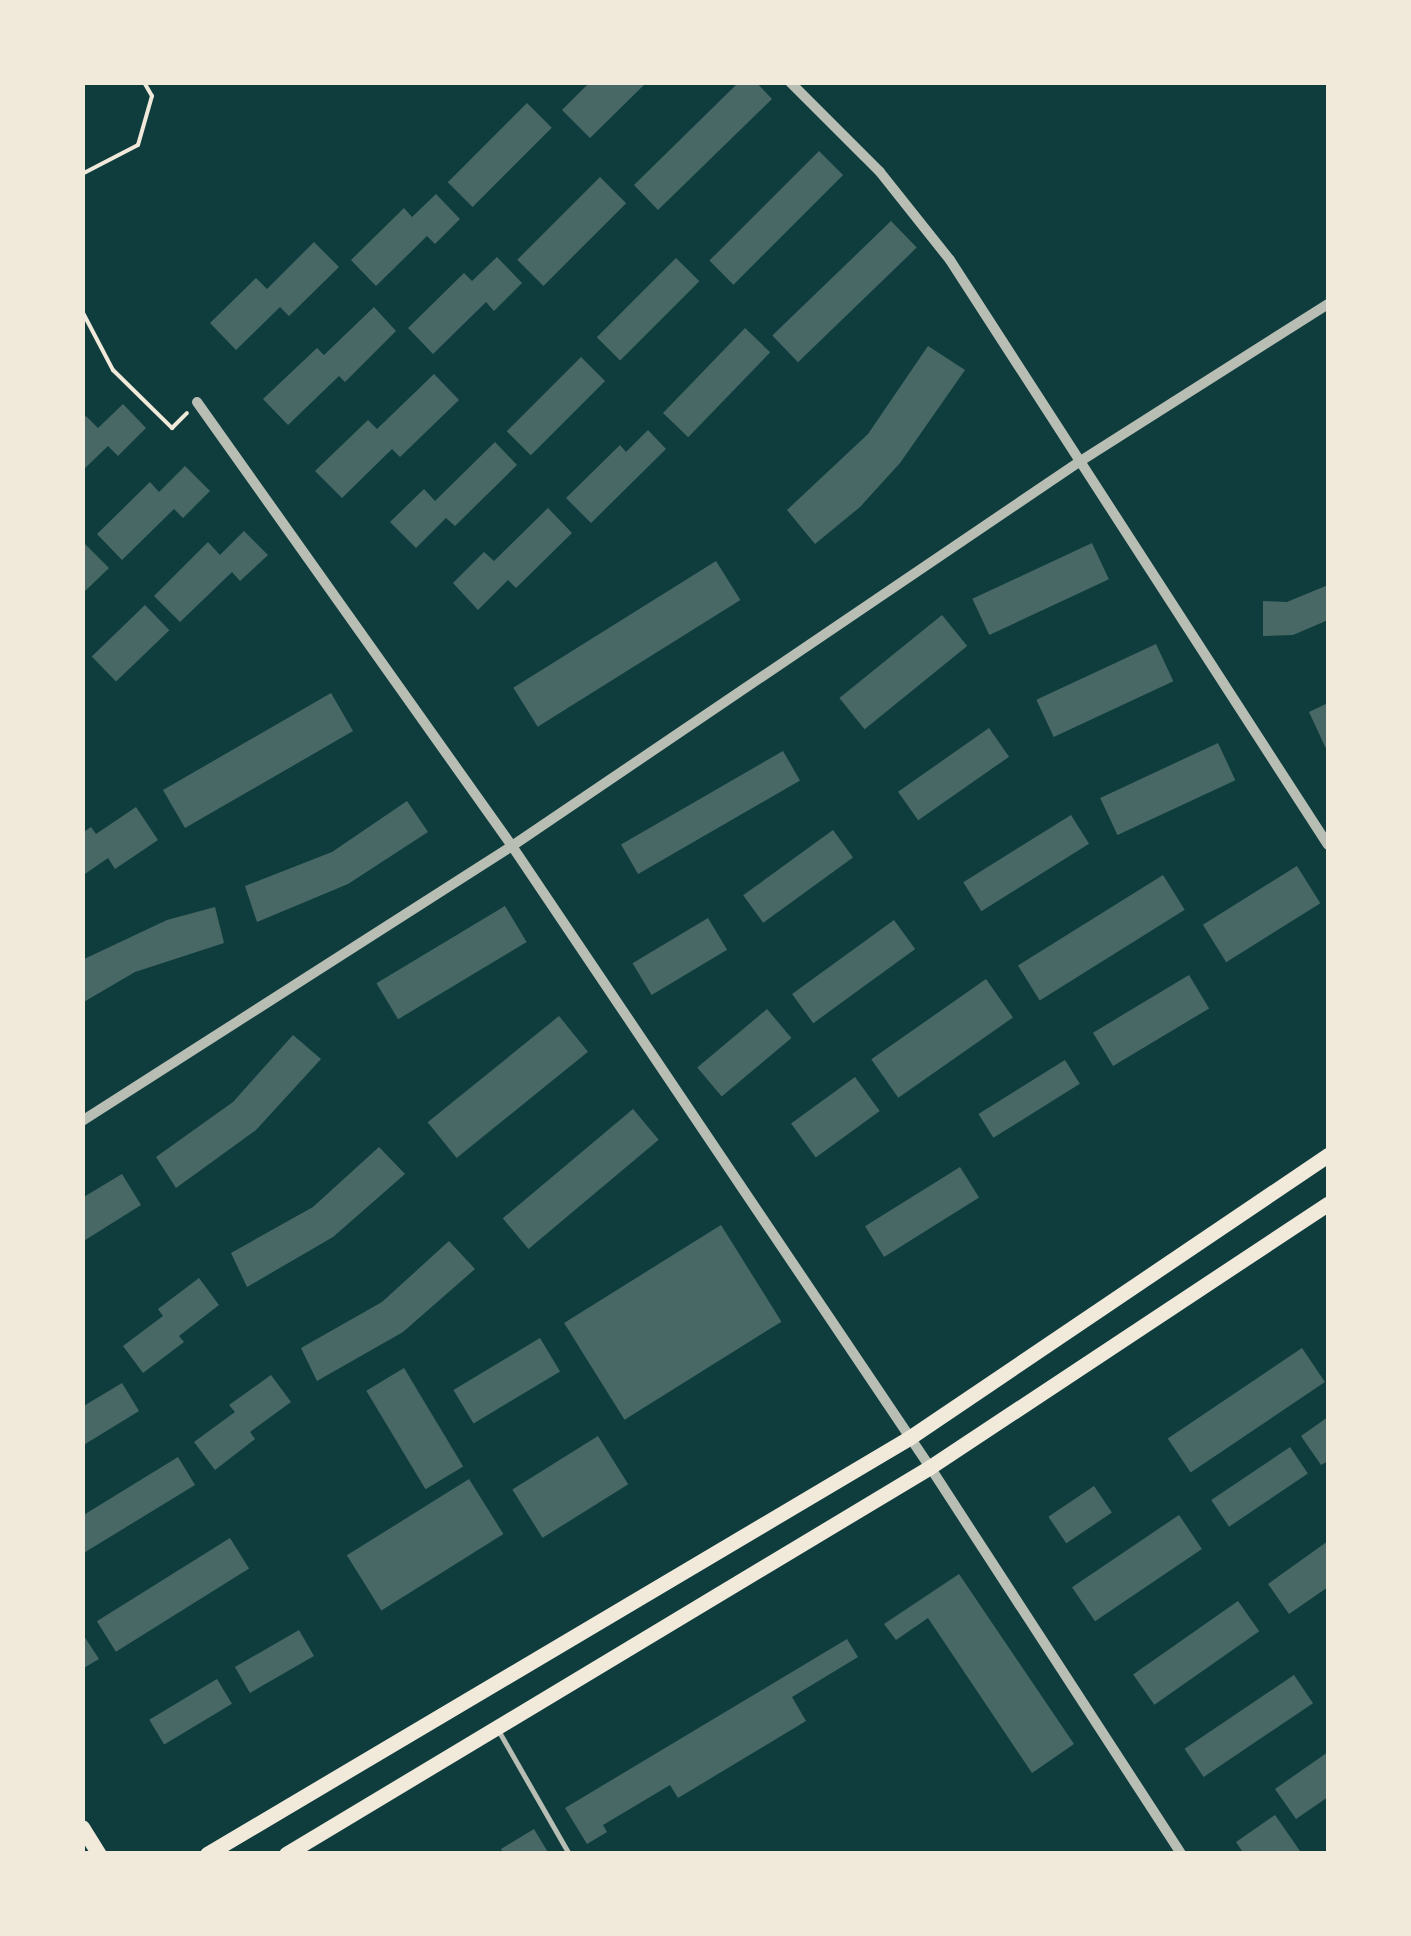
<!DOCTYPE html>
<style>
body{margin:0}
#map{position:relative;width:1411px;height:1936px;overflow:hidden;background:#0f3d3e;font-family:"Asap Condensed",sans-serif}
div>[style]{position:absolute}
.building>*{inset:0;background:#486865;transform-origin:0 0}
.path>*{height:4px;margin:-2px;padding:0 2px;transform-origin:2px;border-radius:2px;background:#f1e9da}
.service>*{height:5px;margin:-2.5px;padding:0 2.5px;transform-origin:2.5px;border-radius:2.5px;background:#b8beb3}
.minor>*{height:10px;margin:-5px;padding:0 5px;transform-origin:5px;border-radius:5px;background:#b8beb3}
.primary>*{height:15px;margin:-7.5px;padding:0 7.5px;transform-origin:7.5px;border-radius:7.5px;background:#f1e9da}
span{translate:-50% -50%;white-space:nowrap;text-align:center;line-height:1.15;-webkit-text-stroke:10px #f1e9da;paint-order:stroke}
.frame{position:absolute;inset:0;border:85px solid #f1e9da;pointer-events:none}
</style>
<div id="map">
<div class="building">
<div style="clip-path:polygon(590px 82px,647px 82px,590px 138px,562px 110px)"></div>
<div style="clip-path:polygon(739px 82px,756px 82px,772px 99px,658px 210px,634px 185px)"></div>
<div style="left:527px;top:103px;width:35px;height:112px;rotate:45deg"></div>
<div style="left:819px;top:151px;width:34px;height:155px;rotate:45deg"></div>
<div style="left:600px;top:177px;width:37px;height:117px;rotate:45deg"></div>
<div style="clip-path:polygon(436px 194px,460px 219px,435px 244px,427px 236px,376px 286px,351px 260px,404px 208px,412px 217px)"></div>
<div style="left:891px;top:221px;width:37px;height:165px;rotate:46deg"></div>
<div style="clip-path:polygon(314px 242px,339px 267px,289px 316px,280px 307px,236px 350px,210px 323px,256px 278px,267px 289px)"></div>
<div style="clip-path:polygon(497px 257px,522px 283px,494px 311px,486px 302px,433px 354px,408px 328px,464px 273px,472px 281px)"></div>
<div style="left:676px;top:258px;width:33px;height:112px;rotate:45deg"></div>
<div style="clip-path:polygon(374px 307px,396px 331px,345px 382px,339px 376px,288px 425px,263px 399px,317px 348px,324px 355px)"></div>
<div style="left:745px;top:328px;width:35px;height:118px;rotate:44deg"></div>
<div style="clip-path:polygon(928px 346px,965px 370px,900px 463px,860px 507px,815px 544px,787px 510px,868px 434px)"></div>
<div style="left:581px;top:357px;width:34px;height:105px;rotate:45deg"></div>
<div style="clip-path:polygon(434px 374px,459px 400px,400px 457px,392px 449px,342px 498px,315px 471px,368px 420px,377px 429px)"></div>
<div style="clip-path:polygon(123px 404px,146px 428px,118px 456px,108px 446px,82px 471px,82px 420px,86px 416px,98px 428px)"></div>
<div style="clip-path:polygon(648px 430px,666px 449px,591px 523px,566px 498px,620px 445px,626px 452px)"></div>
<div style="clip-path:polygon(495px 442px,517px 465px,455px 526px,446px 518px,416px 548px,390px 522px,424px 489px,435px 501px)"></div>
<div style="clip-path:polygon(185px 466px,210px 491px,183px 518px,174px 509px,122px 560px,97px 534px,150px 482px,159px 492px)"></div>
<div style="clip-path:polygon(548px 508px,572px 533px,516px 588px,508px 580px,478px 610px,453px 583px,484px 552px,494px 561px)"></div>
<div style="clip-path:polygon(244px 531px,268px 555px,240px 581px,232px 572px,180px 622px,154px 596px,208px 542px,220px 555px)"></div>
<div style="left:1092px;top:543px;width:40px;height:132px;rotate:65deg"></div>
<div style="clip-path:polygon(85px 544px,109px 568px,82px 594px,82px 546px)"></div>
<div style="left:716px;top:561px;width:46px;height:239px;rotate:58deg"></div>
<div style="clip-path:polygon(1328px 585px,1328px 620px,1293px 635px,1263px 636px,1263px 601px,1287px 602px)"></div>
<div style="left:145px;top:605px;width:35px;height:74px;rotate:46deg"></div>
<div style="left:942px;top:615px;width:40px;height:132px;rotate:51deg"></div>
<div style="left:1156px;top:644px;width:41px;height:132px;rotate:65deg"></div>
<div style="left:331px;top:693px;width:44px;height:194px;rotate:60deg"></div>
<div style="clip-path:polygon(1328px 703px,1328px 753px,1309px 712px)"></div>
<div style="left:989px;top:728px;width:35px;height:111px;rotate:55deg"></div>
<div style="left:1218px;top:743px;width:41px;height:130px;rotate:65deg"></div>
<div style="left:783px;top:751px;width:34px;height:187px;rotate:60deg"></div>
<div style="clip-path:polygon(407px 801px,428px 832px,348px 884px,257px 922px,245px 886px,332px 852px)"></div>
<div style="clip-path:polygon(136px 807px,158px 840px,115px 869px,108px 858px,82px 876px,82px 833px,91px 827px,96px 834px)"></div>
<div style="left:1071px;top:815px;width:34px;height:127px;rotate:58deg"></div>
<div style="left:833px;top:830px;width:34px;height:111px;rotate:54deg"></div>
<div style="left:1297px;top:866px;width:44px;height:111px;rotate:58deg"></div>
<div style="left:1163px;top:875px;width:41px;height:171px;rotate:58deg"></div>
<div style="left:505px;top:906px;width:42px;height:150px;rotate:59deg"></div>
<div style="clip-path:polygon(215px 907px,224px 943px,135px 972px,82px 1003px,82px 960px,167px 920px)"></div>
<div style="left:708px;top:918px;width:37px;height:88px;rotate:59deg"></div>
<div style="left:894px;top:920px;width:36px;height:126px;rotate:54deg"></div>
<div style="left:1189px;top:975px;width:39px;height:112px;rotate:59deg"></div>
<div style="left:986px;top:979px;width:47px;height:140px;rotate:55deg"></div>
<div style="left:767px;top:1009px;width:38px;height:91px;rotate:50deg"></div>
<div style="left:559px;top:1016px;width:46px;height:169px;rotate:51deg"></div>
<div style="clip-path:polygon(293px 1035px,321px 1059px,256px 1130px,176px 1188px,156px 1157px,233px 1102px)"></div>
<div style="left:1065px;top:1060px;width:28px;height:102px;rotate:58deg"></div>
<div style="left:855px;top:1077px;width:42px;height:79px;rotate:54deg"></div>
<div style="left:633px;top:1109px;width:40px;height:170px;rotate:50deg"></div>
<div style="clip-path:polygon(379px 1147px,405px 1174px,333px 1237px,247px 1287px,231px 1253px,313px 1207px)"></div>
<div style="left:960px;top:1167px;width:36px;height:112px;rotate:58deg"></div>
<div style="clip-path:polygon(122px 1174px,141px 1205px,82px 1242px,82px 1198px)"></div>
<div style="left:721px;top:1225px;width:114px;height:185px;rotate:58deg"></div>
<div style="clip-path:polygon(449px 1241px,475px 1269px,403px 1332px,317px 1381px,301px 1348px,382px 1302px)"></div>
<div style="clip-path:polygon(199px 1278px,219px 1305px,179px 1336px,184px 1342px,143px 1373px,123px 1346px,163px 1316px,158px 1309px)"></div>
<div style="left:540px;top:1338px;width:39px;height:101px;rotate:59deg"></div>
<div style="left:1302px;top:1348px;width:41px;height:162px;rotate:56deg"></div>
<div style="left:404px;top:1368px;width:115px;height:44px;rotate:59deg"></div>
<div style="clip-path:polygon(271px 1375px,291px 1402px,250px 1432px,255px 1439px,215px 1470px,194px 1442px,235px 1412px,229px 1405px)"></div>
<div style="clip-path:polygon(122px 1383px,139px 1411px,82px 1446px,82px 1407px)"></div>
<div style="clip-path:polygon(1328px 1417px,1328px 1461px,1321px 1465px,1301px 1436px)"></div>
<div style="left:598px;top:1436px;width:57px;height:101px;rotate:58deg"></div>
<div style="left:1290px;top:1447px;width:32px;height:95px;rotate:56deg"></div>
<div style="clip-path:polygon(178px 1457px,195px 1485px,82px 1554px,82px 1516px)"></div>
<div style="left:469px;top:1479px;width:65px;height:144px;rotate:58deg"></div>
<div style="left:1094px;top:1486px;width:32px;height:55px;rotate:56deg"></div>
<div style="left:1179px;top:1515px;width:41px;height:129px;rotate:56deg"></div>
<div style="left:230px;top:1538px;width:36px;height:157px;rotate:58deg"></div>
<div style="clip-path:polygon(1328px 1541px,1328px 1587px,1289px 1614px,1268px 1584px)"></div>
<div style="clip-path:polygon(959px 1574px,1074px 1744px,1032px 1773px,928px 1618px,896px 1640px,884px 1624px)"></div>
<div style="left:1238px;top:1601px;width:37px;height:128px;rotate:55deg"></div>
<div style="left:299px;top:1630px;width:30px;height:74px;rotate:60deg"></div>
<div style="clip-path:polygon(82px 1633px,99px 1659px,82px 1669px)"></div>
<div style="clip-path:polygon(847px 1639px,858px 1657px,792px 1697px,806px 1721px,678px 1798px,670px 1785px,603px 1825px,607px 1832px,587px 1844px,565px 1808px)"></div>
<div style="left:1294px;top:1675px;width:34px;height:132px;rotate:56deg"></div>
<div style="left:217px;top:1679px;width:29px;height:79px;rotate:59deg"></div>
<div style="clip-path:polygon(1328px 1752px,1328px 1797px,1296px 1819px,1275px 1789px)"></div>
<div style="clip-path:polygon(1275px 1815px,1300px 1851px,1244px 1854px,1236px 1842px)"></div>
<div style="clip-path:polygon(534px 1829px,549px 1854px,503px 1854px,501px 1849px)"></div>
</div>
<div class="path">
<div style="left:82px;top:174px;width:63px;rotate:-27.4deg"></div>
<div style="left:138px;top:145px;width:51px;rotate:-74.1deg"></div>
<div style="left:152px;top:96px;width:16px;rotate:-120deg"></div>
<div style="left:82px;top:311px;width:67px;rotate:62.3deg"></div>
<div style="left:113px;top:370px;width:83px;rotate:44.5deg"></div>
<div style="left:172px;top:428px;width:21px;rotate:-45deg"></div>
</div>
<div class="service">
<div style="left:498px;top:1730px;width:143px;rotate:60.2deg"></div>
</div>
<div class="minor">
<div style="left:790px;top:82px;width:127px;rotate:45deg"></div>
<div style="left:880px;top:172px;width:112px;rotate:51.5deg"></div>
<div style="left:950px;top:260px;width:696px;rotate:57.13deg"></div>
<div style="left:197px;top:402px;width:544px;rotate:54.65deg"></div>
<div style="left:512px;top:846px;width:749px;rotate:56.06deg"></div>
<div style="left:930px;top:1467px;width:461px;rotate:57deg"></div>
<div style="left:82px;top:1121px;width:510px;rotate:-32.6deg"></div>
<div style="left:512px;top:846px;width:685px;rotate:-34.11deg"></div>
<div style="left:1079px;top:462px;width:295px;rotate:-32.4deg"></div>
</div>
<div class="primary">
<div style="left:82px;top:1827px;width:32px;rotate:58deg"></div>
<div style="left:207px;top:1854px;width:816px;rotate:-30.65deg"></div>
<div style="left:909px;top:1438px;width:506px;rotate:-34.04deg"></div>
<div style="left:286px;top:1854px;width:751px;rotate:-31deg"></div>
<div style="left:930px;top:1467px;width:477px;rotate:-33.5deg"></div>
</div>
<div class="frame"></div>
</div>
